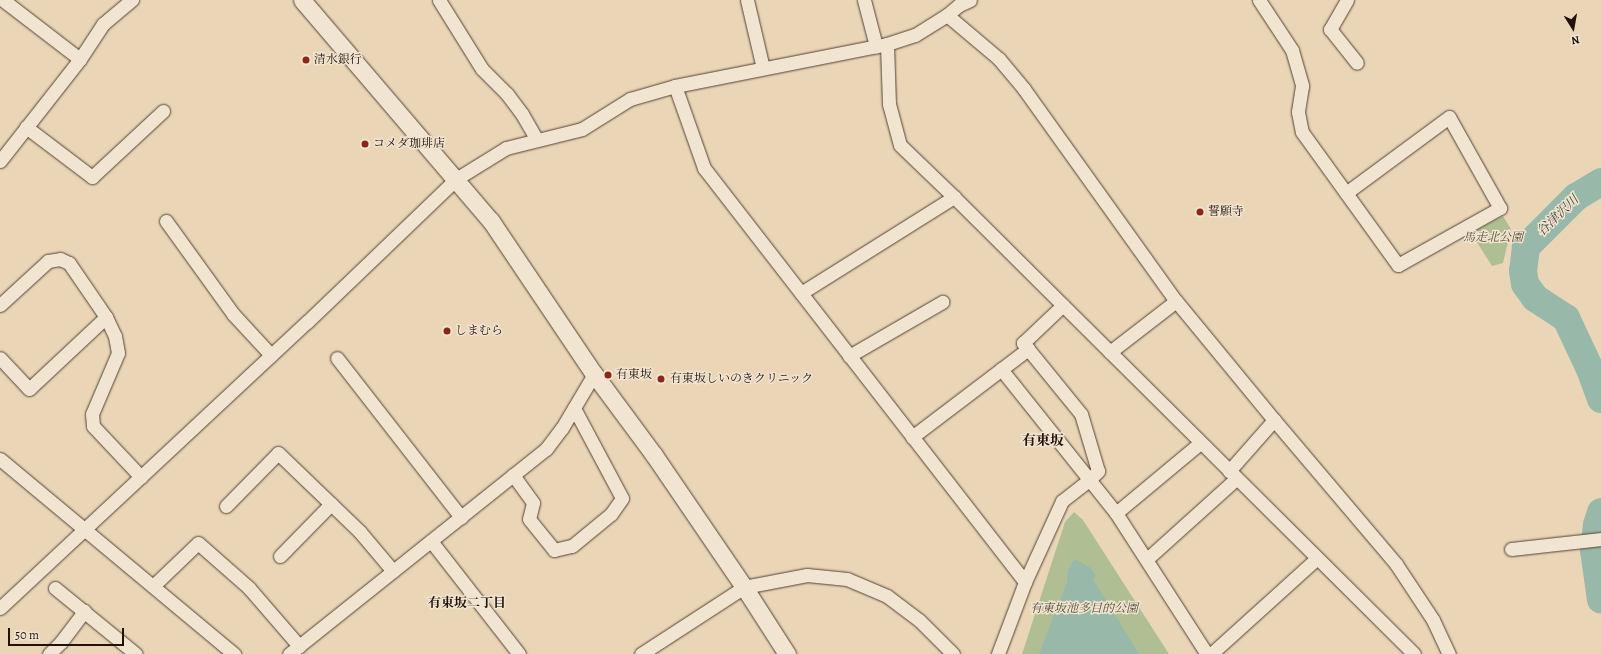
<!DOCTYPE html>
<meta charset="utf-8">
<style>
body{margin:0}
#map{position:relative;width:1601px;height:654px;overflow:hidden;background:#ead6b7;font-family:Alegreya,"Noto Serif JP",serif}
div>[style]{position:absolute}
.green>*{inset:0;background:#b0bf93}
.water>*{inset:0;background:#98b9aa}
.river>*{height:28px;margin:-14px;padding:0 14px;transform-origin:14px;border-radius:14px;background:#98b9aa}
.roads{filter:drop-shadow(0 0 1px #544234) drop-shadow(0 0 1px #544234)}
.minor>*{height:13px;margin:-6.5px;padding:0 6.5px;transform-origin:6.5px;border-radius:6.5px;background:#f1e4d0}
.tertiary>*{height:17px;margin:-8.5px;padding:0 8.5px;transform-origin:8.5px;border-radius:8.5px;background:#f1e4d0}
.dots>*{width:11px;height:11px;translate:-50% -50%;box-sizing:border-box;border:2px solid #f1e4d0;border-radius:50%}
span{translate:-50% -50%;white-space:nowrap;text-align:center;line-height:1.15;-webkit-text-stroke:3px #f1e4d0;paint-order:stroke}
.poi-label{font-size:12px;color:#221109}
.left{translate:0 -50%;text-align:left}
.park-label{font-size:12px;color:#544e39;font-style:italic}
.water-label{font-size:13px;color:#4b4c41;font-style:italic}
.neighbourhood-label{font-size:13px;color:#221109;font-weight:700}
.quarter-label{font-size:14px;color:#221109;font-weight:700}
.north{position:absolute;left:1553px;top:8px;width:40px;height:40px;-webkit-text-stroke:3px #f1e4d0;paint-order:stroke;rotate:169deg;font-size:11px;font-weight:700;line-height:16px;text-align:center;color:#221109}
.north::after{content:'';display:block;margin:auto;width:14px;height:18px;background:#221109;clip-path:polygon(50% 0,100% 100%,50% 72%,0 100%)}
.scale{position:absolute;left:8px;top:628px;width:116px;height:18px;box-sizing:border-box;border:2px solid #221109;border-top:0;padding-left:5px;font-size:12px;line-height:14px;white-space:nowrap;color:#221109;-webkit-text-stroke:3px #f1e4d0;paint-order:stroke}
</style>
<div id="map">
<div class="green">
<div style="clip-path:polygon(1503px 216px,1511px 229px,1503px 263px,1492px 266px,1471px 233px)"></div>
<div style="clip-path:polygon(1074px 512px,1083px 520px,1169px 654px,1022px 654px,1065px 522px)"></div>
</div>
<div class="water">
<div style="clip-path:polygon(1077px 560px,1091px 568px,1096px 576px,1093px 579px,1139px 654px,1039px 654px,1067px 582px,1068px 570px,1073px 561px)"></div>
</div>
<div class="river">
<div style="left:1601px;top:182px;width:29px;rotate:149deg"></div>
<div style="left:1576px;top:197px;width:71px;rotate:135deg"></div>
<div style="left:1526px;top:247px;width:24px;rotate:97deg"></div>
<div style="left:1523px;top:271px;width:13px;rotate:81deg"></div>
<div style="left:1525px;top:284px;width:17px;rotate:54deg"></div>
<div style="left:1535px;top:298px;width:37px;rotate:33deg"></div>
<div style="left:1566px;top:318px;width:56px;rotate:64.8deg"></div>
<div style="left:1590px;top:369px;width:32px;rotate:70deg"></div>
<div style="left:1601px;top:512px;width:14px;rotate:107deg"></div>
<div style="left:1597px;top:525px;width:25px;rotate:97deg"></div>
<div style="left:1594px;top:550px;width:50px;rotate:82deg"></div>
</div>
<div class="roads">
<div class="minor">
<div style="left:3px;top:0;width:97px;rotate:37.5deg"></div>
<div style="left:439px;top:0;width:81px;rotate:58.1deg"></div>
<div style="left:482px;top:69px;width:35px;rotate:45deg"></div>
<div style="left:507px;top:94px;width:25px;rotate:53deg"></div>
<div style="left:522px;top:114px;width:30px;rotate:60deg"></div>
<div style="left:747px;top:0;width:70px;rotate:76.8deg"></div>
<div style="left:864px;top:0;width:48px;rotate:75.4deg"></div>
<div style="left:1259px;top:0;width:60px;rotate:56.6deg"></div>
<div style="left:1292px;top:50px;width:37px;rotate:74deg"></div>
<div style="left:1302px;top:86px;width:26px;rotate:99deg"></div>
<div style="left:1298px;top:112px;width:20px;rotate:79deg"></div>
<div style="left:1302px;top:132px;width:164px;rotate:54.2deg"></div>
<div style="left:1398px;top:265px;width:117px;rotate:-29.2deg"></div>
<div style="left:1500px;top:208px;width:104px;rotate:-119.3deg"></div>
<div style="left:1449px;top:117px;width:128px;rotate:143.6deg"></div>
<div style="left:1347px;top:0;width:34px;rotate:120deg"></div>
<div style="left:1330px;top:29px;width:43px;rotate:51.5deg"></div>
<div style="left:947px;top:15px;width:68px;rotate:40.2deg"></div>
<div style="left:999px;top:59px;width:39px;rotate:50deg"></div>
<div style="left:1024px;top:89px;width:261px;rotate:54.4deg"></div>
<div style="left:1176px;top:301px;width:154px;rotate:50.5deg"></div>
<div style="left:1274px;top:420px;width:189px;rotate:49.7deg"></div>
<div style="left:1396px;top:564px;width:67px;rotate:56.5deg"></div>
<div style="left:1433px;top:620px;width:38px;rotate:65deg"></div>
<div style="left:887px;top:44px;width:60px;rotate:88.1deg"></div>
<div style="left:889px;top:104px;width:42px;rotate:75deg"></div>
<div style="left:900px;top:145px;width:75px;rotate:43.9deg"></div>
<div style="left:954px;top:197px;width:648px;rotate:44.81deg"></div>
<div style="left:675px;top:86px;width:87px;rotate:70.5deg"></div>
<div style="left:704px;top:168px;width:524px;rotate:52.21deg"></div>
<div style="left:1025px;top:582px;width:77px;rotate:110.6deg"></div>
<div style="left:26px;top:127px;width:83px;rotate:37.1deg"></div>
<div style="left:92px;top:177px;width:97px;rotate:-42.9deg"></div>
<div style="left:0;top:161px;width:130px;rotate:-51.9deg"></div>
<div style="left:80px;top:59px;width:42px;rotate:-56.7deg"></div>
<div style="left:103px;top:24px;width:38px;rotate:-40deg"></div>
<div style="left:166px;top:221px;width:115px;rotate:54.2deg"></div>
<div style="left:233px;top:314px;width:56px;rotate:47.2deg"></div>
<div style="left:801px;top:293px;width:181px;rotate:-32.1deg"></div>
<div style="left:0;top:305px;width:65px;rotate:-42.5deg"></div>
<div style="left:48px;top:261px;width:12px;rotate:-9deg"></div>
<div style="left:60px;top:259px;width:10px;rotate:24deg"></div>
<div style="left:69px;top:263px;width:65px;rotate:55.6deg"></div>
<div style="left:106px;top:317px;width:105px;rotate:136.9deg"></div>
<div style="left:29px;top:389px;width:42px;rotate:-133.1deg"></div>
<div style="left:106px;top:317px;width:21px;rotate:65deg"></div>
<div style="left:115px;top:336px;width:17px;rotate:80deg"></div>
<div style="left:118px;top:353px;width:66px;rotate:113.1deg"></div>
<div style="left:92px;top:414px;width:12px;rotate:85deg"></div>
<div style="left:93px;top:426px;width:70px;rotate:46.7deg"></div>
<div style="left:1110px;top:352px;width:83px;rotate:-37.7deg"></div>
<div style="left:849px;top:356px;width:108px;rotate:-30.1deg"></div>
<div style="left:337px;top:358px;width:202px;rotate:52.1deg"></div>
<div style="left:1001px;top:369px;width:184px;rotate:51.4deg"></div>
<div style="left:1116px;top:513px;width:168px;rotate:57.2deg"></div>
<div style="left:912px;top:437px;width:146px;rotate:-37.2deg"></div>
<div style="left:0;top:459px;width:305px;rotate:39.8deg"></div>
<div style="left:1229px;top:471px;width:68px;rotate:-48.6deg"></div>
<div style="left:513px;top:475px;width:34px;rotate:54deg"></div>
<div style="left:533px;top:503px;width:16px;rotate:104deg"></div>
<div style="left:529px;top:519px;width:40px;rotate:51deg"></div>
<div style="left:554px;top:550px;width:18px;rotate:-13deg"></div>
<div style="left:572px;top:546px;width:50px;rotate:-39.4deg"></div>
<div style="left:611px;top:514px;width:19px;rotate:-55deg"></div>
<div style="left:622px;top:498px;width:102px;rotate:-118.1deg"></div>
<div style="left:226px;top:506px;width:74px;rotate:-45.5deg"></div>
<div style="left:278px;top:453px;width:114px;rotate:43.9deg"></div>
<div style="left:360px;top:532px;width:51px;rotate:49.8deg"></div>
<div style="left:1116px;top:513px;width:109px;rotate:-39.8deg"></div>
<div style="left:431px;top:541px;width:143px;rotate:52.1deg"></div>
<div style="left:1511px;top:549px;width:91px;rotate:-6.3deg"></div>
<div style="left:280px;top:556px;width:73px;rotate:-45.6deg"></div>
<div style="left:1147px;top:559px;width:120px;rotate:-42deg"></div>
<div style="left:1025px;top:582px;width:89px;rotate:-65.4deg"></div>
<div style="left:1062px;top:501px;width:34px;rotate:-38deg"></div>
<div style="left:1089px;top:480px;width:13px;rotate:-45deg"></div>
<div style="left:1098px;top:471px;width:59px;rotate:-106.6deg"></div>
<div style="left:1081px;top:414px;width:92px;rotate:-129.2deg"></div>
<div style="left:1023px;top:343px;width:55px;rotate:-43.5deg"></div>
<div style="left:153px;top:586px;width:62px;rotate:-43.7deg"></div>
<div style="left:198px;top:543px;width:68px;rotate:41.4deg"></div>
<div style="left:249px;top:588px;width:77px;rotate:49.2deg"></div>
<div style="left:55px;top:588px;width:104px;rotate:39.2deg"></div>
<div style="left:0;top:608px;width:420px;rotate:-43deg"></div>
<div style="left:307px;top:322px;width:207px;rotate:-43.8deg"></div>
<div style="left:456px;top:179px;width:59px;rotate:-31.8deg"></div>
<div style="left:506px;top:148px;width:78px;rotate:-14deg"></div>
<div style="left:582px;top:129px;width:57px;rotate:-32deg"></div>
<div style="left:630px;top:99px;width:47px;rotate:-16.1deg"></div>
<div style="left:675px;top:86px;width:216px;rotate:-11.2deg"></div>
<div style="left:887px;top:44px;width:29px;rotate:-18deg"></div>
<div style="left:915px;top:35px;width:38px;rotate:-32deg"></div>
<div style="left:947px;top:15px;width:16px;rotate:-40deg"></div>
<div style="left:959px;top:5px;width:12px;rotate:-24deg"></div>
<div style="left:49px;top:654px;width:17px;rotate:-45deg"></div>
<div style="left:61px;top:642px;width:39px;rotate:-53deg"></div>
<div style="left:289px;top:654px;width:329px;rotate:-38.6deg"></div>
<div style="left:546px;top:449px;width:26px;rotate:-53deg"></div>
<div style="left:562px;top:428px;width:63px;rotate:-59.3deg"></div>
<div style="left:641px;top:654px;width:123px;rotate:-33deg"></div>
<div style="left:744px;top:587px;width:64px;rotate:-10.8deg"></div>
<div style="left:807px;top:575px;width:40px;rotate:5.7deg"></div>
<div style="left:847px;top:579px;width:43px;rotate:23deg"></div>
<div style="left:887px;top:596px;width:40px;rotate:37deg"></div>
<div style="left:919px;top:620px;width:48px;rotate:45deg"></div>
<div style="left:1211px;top:654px;width:142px;rotate:-42.1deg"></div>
</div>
<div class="tertiary">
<div style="left:302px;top:0;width:291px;rotate:49.5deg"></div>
<div style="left:491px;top:221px;width:184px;rotate:56.1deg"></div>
<div style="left:594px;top:374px;width:101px;rotate:53.5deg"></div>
<div style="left:654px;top:455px;width:160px;rotate:55.7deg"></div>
<div style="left:744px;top:587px;width:80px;rotate:57.3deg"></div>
</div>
</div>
<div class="dots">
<div style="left:306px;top:60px;background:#8f2418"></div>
<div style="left:365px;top:144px;background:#8f2418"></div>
<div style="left:1200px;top:212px;background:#8f2418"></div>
<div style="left:447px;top:331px;background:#8f2418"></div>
<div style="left:608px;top:375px;background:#8f2418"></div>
<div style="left:661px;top:379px;background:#8f2418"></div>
</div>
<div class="poi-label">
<span class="left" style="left:314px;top:60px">清水銀行</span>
<span class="left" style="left:373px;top:144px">コメダ珈琲店</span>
<span class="left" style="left:1208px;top:212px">誓願寺</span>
<span class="left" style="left:455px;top:331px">しまむら</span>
<span class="left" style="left:616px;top:375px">有東坂</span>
<span class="left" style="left:670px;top:379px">有東坂しいのきクリニック</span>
</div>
<div class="park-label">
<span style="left:1493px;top:238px">馬走北公園</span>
<span style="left:1084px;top:609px">有東坂池多目的公園</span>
</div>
<div class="water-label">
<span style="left:1558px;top:216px;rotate:-44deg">谷津沢川</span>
</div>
<div class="neighbourhood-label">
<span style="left:467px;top:603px">有東坂二丁目</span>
</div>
<div class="quarter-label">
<span style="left:1043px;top:441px">有東坂</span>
</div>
<div class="north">N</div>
<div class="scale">50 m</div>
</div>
